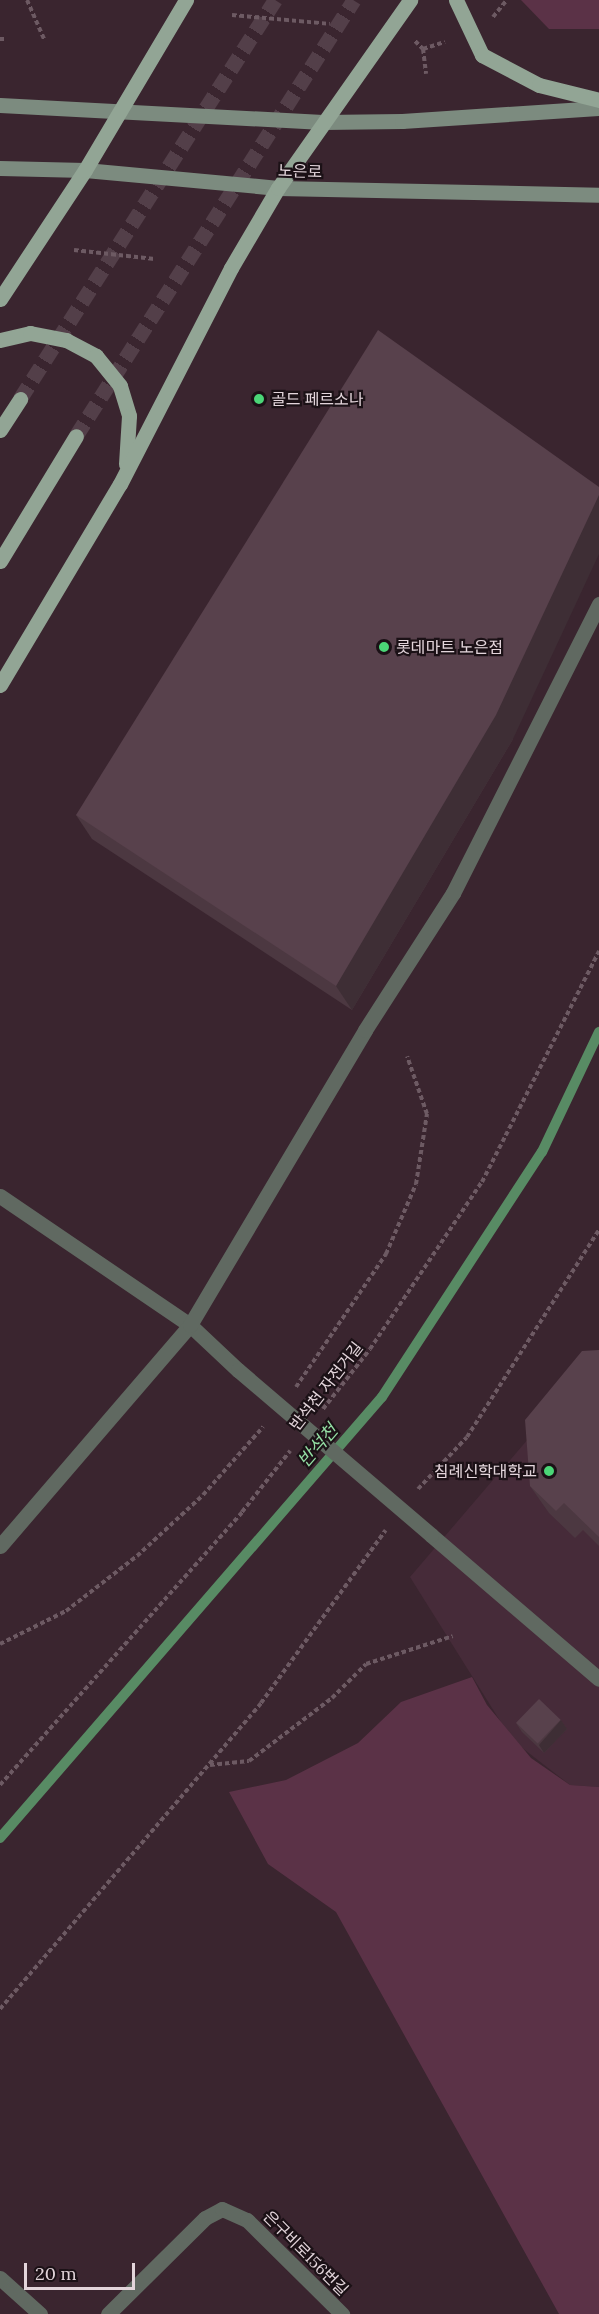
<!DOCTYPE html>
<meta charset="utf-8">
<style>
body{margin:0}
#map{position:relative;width:599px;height:2314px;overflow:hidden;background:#3a252f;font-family:Lora,"Noto Sans KR",serif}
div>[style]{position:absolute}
.built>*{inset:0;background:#462b39}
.green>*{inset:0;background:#5b3247}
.stream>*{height:10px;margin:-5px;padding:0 5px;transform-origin:5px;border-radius:5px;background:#588b64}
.primary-tunnel>*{height:15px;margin-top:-7.5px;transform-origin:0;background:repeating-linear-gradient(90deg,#533f49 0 15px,transparent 0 23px)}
.path>*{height:4px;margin-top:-2px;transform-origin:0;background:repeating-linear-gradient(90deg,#6d5a63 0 4.5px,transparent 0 7.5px)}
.lane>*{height:15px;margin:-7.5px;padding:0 7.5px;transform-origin:7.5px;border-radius:7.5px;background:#606961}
.street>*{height:15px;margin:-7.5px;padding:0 7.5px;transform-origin:7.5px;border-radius:7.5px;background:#606961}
.secondary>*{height:15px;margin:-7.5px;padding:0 7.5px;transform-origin:7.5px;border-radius:7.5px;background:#7c8b7f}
.primary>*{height:15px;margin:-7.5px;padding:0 7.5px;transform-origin:7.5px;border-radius:7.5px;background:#92a595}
.street-bridge>*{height:15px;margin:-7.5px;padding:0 7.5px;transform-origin:7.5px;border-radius:7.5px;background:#606961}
.wall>*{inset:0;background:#4c3841}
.shaded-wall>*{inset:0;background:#3e2e35}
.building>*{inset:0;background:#58414c;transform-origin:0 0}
.dots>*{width:16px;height:16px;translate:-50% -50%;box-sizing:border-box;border:3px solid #1b1116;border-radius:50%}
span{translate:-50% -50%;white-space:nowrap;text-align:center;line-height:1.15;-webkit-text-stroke:4.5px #1b1116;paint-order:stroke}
.street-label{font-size:16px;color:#e3d5db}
.poi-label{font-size:16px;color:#e3d5db}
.left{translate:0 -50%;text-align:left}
.right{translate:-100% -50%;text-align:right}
.water-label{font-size:18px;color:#93dea3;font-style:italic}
.scale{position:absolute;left:24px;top:2263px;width:111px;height:27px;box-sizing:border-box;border:3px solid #e3d5db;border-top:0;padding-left:8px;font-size:18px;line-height:21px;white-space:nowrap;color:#e3d5db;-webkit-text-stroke:4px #1b1116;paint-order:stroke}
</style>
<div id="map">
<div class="built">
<div style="clip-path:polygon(599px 1356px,599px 1787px,570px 1785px,512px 1740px,410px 1577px)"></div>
</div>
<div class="green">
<div style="clip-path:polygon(521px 0,599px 0,599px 29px,549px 29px)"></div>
<div style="clip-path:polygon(472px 1677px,487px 1705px,531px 1758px,570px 1785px,599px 1787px,599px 2314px,559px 2314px,336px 1912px,268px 1864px,229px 1792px,286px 1780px,358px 1743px,401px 1702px)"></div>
</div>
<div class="stream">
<div style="left:0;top:1838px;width:583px;rotate:-49.1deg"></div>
<div style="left:382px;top:1397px;width:293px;rotate:-56.9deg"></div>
<div style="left:542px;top:1152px;width:133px;rotate:-64.6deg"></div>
</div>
<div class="primary-tunnel">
<div style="left:20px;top:399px;width:474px;rotate:-57.4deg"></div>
<div style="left:76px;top:436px;width:517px;rotate:-57.48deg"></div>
</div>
<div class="path">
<div style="left:27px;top:0;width:43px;rotate:66.4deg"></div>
<div style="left:232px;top:15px;width:98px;rotate:5.2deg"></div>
<div style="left:493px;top:17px;width:22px;rotate:-51deg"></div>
<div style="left:0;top:39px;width:5px"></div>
<div style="left:415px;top:41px;width:11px;rotate:45deg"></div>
<div style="left:423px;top:49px;width:25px;rotate:83deg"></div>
<div style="left:423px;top:49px;width:23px;rotate:-18deg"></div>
<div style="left:74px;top:250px;width:81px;rotate:6.4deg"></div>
<div style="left:296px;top:1387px;width:161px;rotate:-55.9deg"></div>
<div style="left:386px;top:1254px;width:76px;rotate:-66.8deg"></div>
<div style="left:416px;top:1184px;width:71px;rotate:-81.1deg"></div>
<div style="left:427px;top:1114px;width:61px;rotate:-109deg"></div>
<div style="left:323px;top:1409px;width:76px;rotate:-51.9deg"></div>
<div style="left:370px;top:1349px;width:201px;rotate:-56.2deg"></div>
<div style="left:482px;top:1182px;width:259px;rotate:-63.1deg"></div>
<div style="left:418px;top:1489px;width:71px;rotate:-46.7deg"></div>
<div style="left:467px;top:1437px;width:246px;rotate:-57.5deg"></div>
<div style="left:0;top:1644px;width:74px;rotate:-26.6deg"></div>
<div style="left:66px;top:1611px;width:90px;rotate:-37.8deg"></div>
<div style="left:137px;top:1556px;width:90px;rotate:-42.7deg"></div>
<div style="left:203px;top:1495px;width:91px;rotate:-48.6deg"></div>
<div style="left:210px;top:1765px;width:39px;rotate:-6deg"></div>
<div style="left:249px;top:1761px;width:104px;rotate:-37.2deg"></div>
<div style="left:332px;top:1698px;width:48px;rotate:-45deg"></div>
<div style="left:366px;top:1664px;width:91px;rotate:-17.8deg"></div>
<div style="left:0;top:1785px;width:365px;rotate:-48.4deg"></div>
<div style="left:242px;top:1512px;width:78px;rotate:-51.8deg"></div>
<div style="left:0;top:2009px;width:402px;rotate:-49.5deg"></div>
<div style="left:261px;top:1703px;width:213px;rotate:-54.2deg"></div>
</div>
<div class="lane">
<div style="left:431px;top:1535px;width:221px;rotate:40.6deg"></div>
</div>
<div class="street">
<div style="left:0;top:1196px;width:230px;rotate:34.2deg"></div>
<div style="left:190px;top:1325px;width:66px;rotate:43.2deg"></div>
<div style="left:0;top:1546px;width:291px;rotate:-49.3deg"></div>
<div style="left:190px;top:1325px;width:343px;rotate:-59.3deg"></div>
<div style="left:365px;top:1030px;width:163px;rotate:-57.3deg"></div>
<div style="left:453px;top:893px;width:324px;rotate:-63.2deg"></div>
<div style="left:0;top:2278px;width:54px;rotate:42deg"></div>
<div style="left:108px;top:2314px;width:136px;rotate:-44.7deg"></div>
<div style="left:205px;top:2218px;width:19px;rotate:-28deg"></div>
<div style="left:222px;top:2209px;width:27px;rotate:24deg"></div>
<div style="left:247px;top:2220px;width:134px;rotate:44.7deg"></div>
</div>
<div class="secondary">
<div style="left:0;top:105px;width:323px;rotate:3deg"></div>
<div style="left:323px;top:122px;width:79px;rotate:-0.7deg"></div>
<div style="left:402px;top:121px;width:197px;rotate:-3.8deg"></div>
<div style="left:0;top:168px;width:85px;rotate:1.3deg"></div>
<div style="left:85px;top:170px;width:194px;rotate:5.3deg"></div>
<div style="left:278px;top:188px;width:321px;rotate:1.2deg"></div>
</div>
<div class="primary">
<div style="left:456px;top:0;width:61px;rotate:64.7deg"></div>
<div style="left:482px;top:55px;width:64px;rotate:27.8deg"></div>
<div style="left:539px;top:85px;width:62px;rotate:14deg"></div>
<div style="left:0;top:299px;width:154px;rotate:-56.6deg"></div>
<div style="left:85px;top:170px;width:198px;rotate:-59.3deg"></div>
<div style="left:0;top:340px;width:31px;rotate:-13deg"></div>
<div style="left:30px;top:333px;width:37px;rotate:11deg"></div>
<div style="left:66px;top:340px;width:34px;rotate:28deg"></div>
<div style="left:96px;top:356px;width:38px;rotate:51deg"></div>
<div style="left:120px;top:386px;width:31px;rotate:73deg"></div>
<div style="left:129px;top:416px;width:48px;rotate:93.6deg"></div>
<div style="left:0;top:430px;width:37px;rotate:-57deg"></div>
<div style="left:0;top:561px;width:146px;rotate:-58.7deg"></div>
<div style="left:0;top:685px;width:234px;rotate:-59.2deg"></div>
<div style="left:120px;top:484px;width:243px;rotate:-62.8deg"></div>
<div style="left:231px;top:268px;width:93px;rotate:-59.6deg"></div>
<div style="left:278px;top:188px;width:230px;rotate:-54.9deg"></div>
</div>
<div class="street-bridge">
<div style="left:238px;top:1370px;width:254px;rotate:40.5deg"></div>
</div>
<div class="wall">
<div style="clip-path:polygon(513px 739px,352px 1010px,92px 839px,76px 815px)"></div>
<div style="clip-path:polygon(599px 1350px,599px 1546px,583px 1530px,575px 1538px,549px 1513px,530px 1486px)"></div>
<div style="clip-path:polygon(561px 1720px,567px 1729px,544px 1753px,522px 1732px,516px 1723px)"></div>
</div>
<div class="shaded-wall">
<div style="clip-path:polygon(599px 495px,599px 554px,513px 739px,352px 1010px,336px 986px)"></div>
<div style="clip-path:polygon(561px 1720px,567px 1729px,544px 1753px,539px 1745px)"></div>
</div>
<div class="building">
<div style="clip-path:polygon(378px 330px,599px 487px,599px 495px,496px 715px,336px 986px,76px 815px)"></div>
<div style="clip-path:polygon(599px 1350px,599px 1537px,564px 1503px,556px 1511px,530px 1486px,525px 1420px,582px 1351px)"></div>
<div style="left:539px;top:1699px;width:30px;height:33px;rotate:44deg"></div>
</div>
<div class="dots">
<div style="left:259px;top:399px;background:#4bd677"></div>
<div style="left:384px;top:647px;background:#4bd677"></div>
<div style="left:549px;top:1471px;background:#4bd677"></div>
</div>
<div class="street-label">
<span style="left:300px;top:171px;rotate:2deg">노은로</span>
<span style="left:326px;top:1386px;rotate:-52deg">반석천 자전거길</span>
<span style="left:306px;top:2253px;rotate:45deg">은구비로156번길</span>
</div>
<div class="poi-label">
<span class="left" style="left:271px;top:399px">골드 페르소나</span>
<span class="left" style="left:396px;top:647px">롯데마트 노은점</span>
<span class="right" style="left:537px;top:1471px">침례신학대학교</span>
</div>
<div class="water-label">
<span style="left:318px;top:1446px;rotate:-49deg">반석천</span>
</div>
<div class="scale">20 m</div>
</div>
